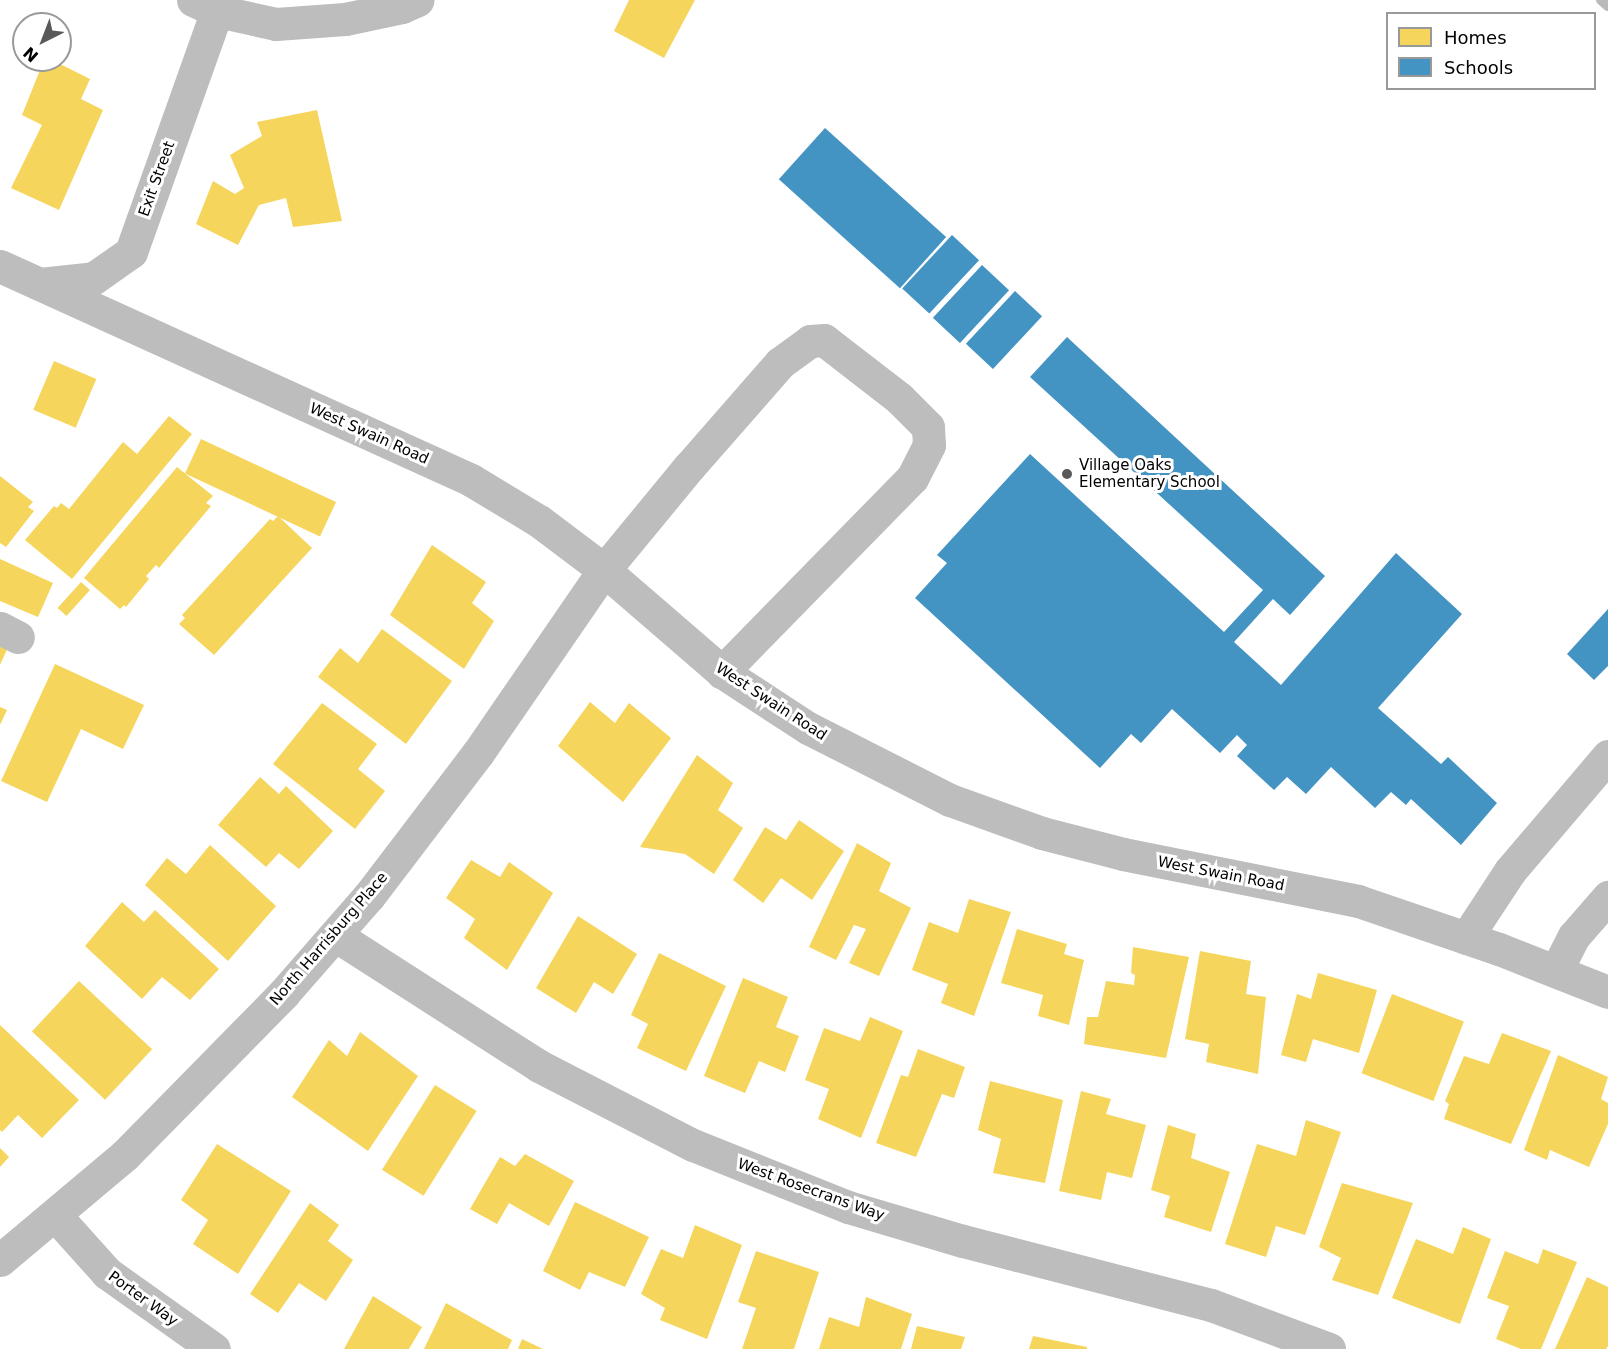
<!DOCTYPE html>
<style>
body{margin:0}
#map{position:relative;width:1608px;height:1349px;overflow:hidden;background:#fff;font-family:"DejaVu Sans",sans-serif}
div>[style]{position:absolute}
.homes>*{inset:0;background:#f6d55c;transform-origin:0 0}
.schools>*{inset:0;background:#4393c3;transform-origin:0 0}
.stream>*{height:10px;margin:-5px;padding:0 5px;transform-origin:5px;border-radius:5px;background:#bababa}
.minor>*{height:33px;margin:-16.5px;padding:0 16.5px;transform-origin:16.5px;border-radius:16.5px;background:#bdbdbd}
.dots>*{width:16px;height:16px;translate:-50% -50%;box-sizing:border-box;border:3px solid #fff;border-radius:50%}
span{translate:-50% -50%;white-space:nowrap;text-align:center;line-height:1.15;-webkit-text-stroke:6px #fff;paint-order:stroke}
.street-label{font-size:15px;color:#000}
.poi-label{font-size:15px;color:#000}
.left{translate:0 -50%;text-align:left}
.legend{position:absolute;left:1386px;top:12px;width:210px;height:78px;box-sizing:border-box;background:#fff;border:2px solid #999;margin:0;padding:8px 10px;list-style:none;font-size:18px;color:#000}
.legend li{display:flex;align-items:center;gap:12px;height:30px}
.legend b{width:30px;border:2px solid #999}
.north{position:absolute;left:12px;top:12px;width:60px;height:60px;box-sizing:border-box;background:#fff;border:2px solid #999;border-radius:50%;rotate:222deg;font-size:16px;font-weight:700;line-height:24px;text-align:center;color:#000}
.north::after{content:'';display:block;margin:auto;width:21px;height:27px;background:#595959;clip-path:polygon(50% 0,100% 100%,50% 72%,0 100%)}
</style>
<div id="map">
<div class="homes">
<div style="clip-path:polygon(629px 0,695px 0,664px 58px,614px 31px)"></div>
<div style="clip-path:polygon(44px 60px,52px 60px,90px 79px,81px 99px,103px 110px,59px 210px,11px 188px,42px 125px,22px 115px)"></div>
<div style="clip-path:polygon(317px 110px,342px 221px,293px 227px,286px 198px,259px 205px,238px 245px,196px 224px,213px 181px,235px 194px,244px 188px,230px 155px,262px 136px,257px 122px)"></div>
<div style="left:54px;top:361px;width:46px;height:53px;rotate:23deg"></div>
<div style="clip-path:polygon(169px 416px,192px 434px,72px 579px,25px 540px,54px 506px,57px 508px,61px 503px,69px 509px,123px 442px,137px 454px)"></div>
<div style="left:201px;top:439px;width:149px;height:38px;rotate:25deg"></div>
<div style="clip-path:polygon(177px 467px,213px 496px,206px 503px,211px 506px,159px 568px,156px 565px,146px 576px,149px 579px,126px 607px,124px 605px,120px 609px,84px 578px)"></div>
<div style="clip-path:polygon(0 476px,33px 502px,28px 507px,34px 511px,6px 547px,0 543px)"></div>
<div style="clip-path:polygon(278px 516px,312px 548px,214px 655px,179px 624px,185px 618px,182px 615px,270px 519px,273px 521px)"></div>
<div style="clip-path:polygon(432px 545px,486px 582px,472px 603px,494px 621px,464px 669px,390px 615px)"></div>
<div style="clip-path:polygon(0 559px,53px 583px,38px 617px,0 601px)"></div>
<div style="left:81px;top:582px;width:12px;height:35px;rotate:42deg"></div>
<div style="clip-path:polygon(382px 629px,452px 681px,406px 744px,318px 677px,340px 648px,358px 663px)"></div>
<div style="clip-path:polygon(0 643px,8px 647px,0 665px)"></div>
<div style="clip-path:polygon(55px 664px,144px 705px,123px 749px,81px 729px,47px 802px,1px 781px)"></div>
<div style="clip-path:polygon(590px 702px,615px 723px,629px 703px,671px 738px,623px 802px,558px 746px)"></div>
<div style="clip-path:polygon(322px 703px,377px 744px,358px 769px,385px 791px,355px 829px,273px 764px)"></div>
<div style="clip-path:polygon(0 707px,7px 710px,0 725px)"></div>
<div style="clip-path:polygon(697px 755px,733px 783px,718px 810px,743px 828px,714px 874px,685px 854px,640px 847px)"></div>
<div style="clip-path:polygon(260px 777px,279px 794px,286px 786px,333px 831px,299px 869px,279px 853px,266px 867px,218px 825px)"></div>
<div style="clip-path:polygon(799px 820px,844px 851px,812px 900px,781px 878px,763px 903px,733px 880px,765px 827px,786px 840px)"></div>
<div style="clip-path:polygon(857px 843px,891px 863px,879px 891px,911px 908px,879px 976px,849px 963px,866px 929px,854px 925px,836px 960px,809px 947px)"></div>
<div style="clip-path:polygon(210px 845px,276px 906px,228px 961px,145px 885px,167px 858px,186px 874px)"></div>
<div style="clip-path:polygon(471px 860px,500px 877px,509px 862px,553px 893px,507px 970px,464px 938px,475px 919px,446px 898px)"></div>
<div style="clip-path:polygon(969px 899px,1011px 912px,974px 1016px,941px 1003px,948px 984px,912px 970px,929px 922px,958px 933px)"></div>
<div style="clip-path:polygon(122px 902px,144px 922px,155px 910px,219px 969px,190px 1000px,162px 977px,142px 999px,85px 946px)"></div>
<div style="clip-path:polygon(578px 916px,637px 954px,613px 994px,594px 982px,576px 1013px,536px 988px)"></div>
<div style="clip-path:polygon(1017px 929px,1067px 944px,1064px 954px,1084px 960px,1069px 1025px,1038px 1016px,1043px 995px,1001px 983px)"></div>
<div style="clip-path:polygon(1133px 947px,1189px 957px,1166px 1058px,1084px 1044px,1087px 1017px,1098px 1017px,1106px 981px,1134px 985px,1135px 975px,1131px 973px)"></div>
<div style="clip-path:polygon(1200px 951px,1251px 961px,1246px 994px,1266px 997px,1258px 1074px,1206px 1062px,1209px 1044px,1185px 1039px)"></div>
<div style="clip-path:polygon(659px 953px,726px 986px,686px 1071px,637px 1048px,648px 1024px,631px 1015px)"></div>
<div style="clip-path:polygon(1318px 973px,1377px 990px,1359px 1053px,1313px 1039px,1306px 1062px,1281px 1055px,1297px 994px,1311px 999px)"></div>
<div style="clip-path:polygon(743px 978px,788px 997px,776px 1027px,799px 1036px,785px 1072px,759px 1061px,745px 1093px,704px 1076px)"></div>
<div style="left:79px;top:981px;width:100px;height:69px;rotate:43deg"></div>
<div style="left:1392px;top:994px;width:77px;height:85px;rotate:21deg"></div>
<div style="clip-path:polygon(870px 1017px,903px 1031px,861px 1138px,818px 1119px,829px 1089px,805px 1080px,824px 1028px,860px 1041px)"></div>
<div style="clip-path:polygon(0 1025px,79px 1100px,42px 1138px,18px 1115px,2px 1132px,0 1130px)"></div>
<div style="clip-path:polygon(360px 1032px,418px 1076px,368px 1151px,292px 1097px,329px 1040px,347px 1056px)"></div>
<div style="clip-path:polygon(1502px 1033px,1551px 1051px,1511px 1144px,1444px 1119px,1449px 1104px,1445px 1101px,1464px 1056px,1489px 1064px)"></div>
<div style="clip-path:polygon(918px 1049px,965px 1067px,954px 1098px,942px 1094px,916px 1157px,876px 1143px,901px 1075px,908px 1077px)"></div>
<div style="clip-path:polygon(1558px 1055px,1608px 1077px,1601px 1099px,1608px 1103px,1608px 1124px,1589px 1167px,1550px 1150px,1547px 1160px,1524px 1150px)"></div>
<div style="clip-path:polygon(990px 1081px,1063px 1100px,1045px 1183px,993px 1173px,1001px 1139px,978px 1130px)"></div>
<div style="left:435px;top:1085px;width:49px;height:100px;rotate:32deg"></div>
<div style="clip-path:polygon(1081px 1091px,1111px 1099px,1106px 1114px,1146px 1125px,1132px 1178px,1107px 1172px,1101px 1200px,1059px 1191px)"></div>
<div style="clip-path:polygon(1306px 1120px,1341px 1132px,1305px 1235px,1276px 1226px,1266px 1257px,1225px 1244px,1257px 1144px,1296px 1156px)"></div>
<div style="clip-path:polygon(1168px 1125px,1196px 1134px,1191px 1158px,1230px 1172px,1211px 1232px,1164px 1217px,1170px 1196px,1151px 1190px)"></div>
<div style="clip-path:polygon(217px 1144px,291px 1191px,238px 1274px,193px 1244px,208px 1220px,181px 1200px)"></div>
<div style="clip-path:polygon(0 1148px,9px 1157px,0 1167px)"></div>
<div style="clip-path:polygon(525px 1154px,574px 1181px,549px 1226px,509px 1203px,497px 1224px,470px 1209px,500px 1157px,515px 1166px)"></div>
<div style="clip-path:polygon(1342px 1183px,1413px 1203px,1378px 1295px,1332px 1280px,1341px 1258px,1319px 1247px)"></div>
<div style="clip-path:polygon(575px 1202px,649px 1237px,625px 1287px,589px 1272px,580px 1290px,543px 1271px)"></div>
<div style="clip-path:polygon(310px 1203px,339px 1225px,328px 1241px,353px 1260px,326px 1301px,299px 1283px,278px 1313px,250px 1294px)"></div>
<div style="clip-path:polygon(695px 1225px,742px 1245px,707px 1339px,660px 1320px,665px 1308px,641px 1294px,661px 1249px,683px 1258px)"></div>
<div style="clip-path:polygon(1463px 1227px,1491px 1239px,1460px 1324px,1392px 1298px,1416px 1239px,1453px 1254px)"></div>
<div style="clip-path:polygon(1543px 1249px,1577px 1262px,1541px 1349px,1521px 1349px,1496px 1339px,1509px 1306px,1487px 1298px,1505px 1251px,1538px 1264px)"></div>
<div style="clip-path:polygon(756px 1251px,819px 1272px,794px 1349px,742px 1349px,756px 1308px,738px 1302px)"></div>
<div style="clip-path:polygon(1587px 1277px,1608px 1287px,1608px 1346px,1606px 1349px,1555px 1349px)"></div>
<div style="clip-path:polygon(373px 1296px,422px 1327px,409px 1349px,344px 1349px)"></div>
<div style="clip-path:polygon(866px 1297px,912px 1314px,901px 1349px,819px 1349px,829px 1317px,859px 1327px)"></div>
<div style="clip-path:polygon(446px 1303px,512px 1340px,508px 1349px,424px 1349px)"></div>
<div style="clip-path:polygon(917px 1326px,965px 1337px,961px 1349px,911px 1349px)"></div>
<div style="clip-path:polygon(1033px 1336px,1087px 1347px,1087px 1349px,1029px 1349px)"></div>
<div style="clip-path:polygon(522px 1339px,543px 1349px,518px 1349px)"></div>
</div>
<div class="schools">
<div style="left:825px;top:128px;width:163px;height:69px;rotate:42deg"></div>
<div style="left:952px;top:235px;width:37px;height:73px;rotate:43deg"></div>
<div style="left:982px;top:265px;width:37px;height:72px;rotate:43deg"></div>
<div style="left:1015px;top:291px;width:37px;height:72px;rotate:43deg"></div>
<div style="clip-path:polygon(1067px 337px,1325px 576px,1290px 615px,1273px 599px,1234px 642px,1281px 685px,1396px 553px,1462px 614px,1378px 708px,1441px 764px,1448px 757px,1497px 803px,1461px 845px,1411px 799px,1406px 805px,1391px 792px,1375px 808px,1331px 767px,1306px 794px,1287px 777px,1274px 790px,1237px 756px,1247px 745px,1237px 735px,1220px 753px,1172px 709px,1141px 743px,1131px 734px,1100px 768px,915px 598px,947px 563px,937px 555px,1030px 454px,1224px 632px,1263px 590px,1030px 377px)"></div>
<div style="clip-path:polygon(1608px 609px,1608px 666px,1594px 680px,1567px 654px)"></div>
</div>
<div class="stream">
<div style="left:1601px;top:0;width:9px;rotate:41deg"></div>
</div>
<div class="minor">
<div style="left:193px;top:0;width:26px;rotate:25deg"></div>
<div style="left:217px;top:11px;width:60px;rotate:12.4deg"></div>
<div style="left:276px;top:24px;width:69px;rotate:-4.1deg"></div>
<div style="left:345px;top:19px;width:58px;rotate:-11.9deg"></div>
<div style="left:402px;top:7px;width:17px;rotate:-24deg"></div>
<div style="left:0;top:266px;width:517px;rotate:24.43deg"></div>
<div style="left:471px;top:480px;width:79px;rotate:31.1deg"></div>
<div style="left:539px;top:521px;width:81px;rotate:37deg"></div>
<div style="left:604px;top:570px;width:156px;rotate:40.8deg"></div>
<div style="left:722px;top:672px;width:103px;rotate:33.1deg"></div>
<div style="left:808px;top:728px;width:159px;rotate:26.9deg"></div>
<div style="left:950px;top:800px;width:98px;rotate:19.7deg"></div>
<div style="left:1042px;top:833px;width:84px;rotate:14.5deg"></div>
<div style="left:1123px;top:854px;width:240px;rotate:11.3deg"></div>
<div style="left:1358px;top:901px;width:149px;rotate:18.8deg"></div>
<div style="left:1499px;top:949px;width:117px;rotate:21.5deg"></div>
<div style="left:40px;top:284px;width:54px;rotate:-6.3deg"></div>
<div style="left:94px;top:278px;width:45px;rotate:-35.1deg"></div>
<div style="left:131px;top:252px;width:256px;rotate:-70.4deg"></div>
<div style="left:0;top:628px;width:20px;rotate:27deg"></div>
<div style="left:335px;top:935px;width:242px;rotate:32.7deg"></div>
<div style="left:539px;top:1066px;width:173px;rotate:27.2deg"></div>
<div style="left:693px;top:1145px;width:167px;rotate:21.8deg"></div>
<div style="left:848px;top:1207px;width:120px;rotate:16.5deg"></div>
<div style="left:963px;top:1241px;width:256px;rotate:14.5deg"></div>
<div style="left:1211px;top:1305px;width:126px;rotate:20.4deg"></div>
<div style="left:1466px;top:938px;width:80px;rotate:-56.7deg"></div>
<div style="left:1510px;top:871px;width:151px;rotate:-49.6deg"></div>
<div style="left:1556px;top:971px;width:39px;rotate:-63deg"></div>
<div style="left:1574px;top:936px;width:52px;rotate:-48.9deg"></div>
<div style="left:55px;top:1215px;width:78px;rotate:48.1deg"></div>
<div style="left:107px;top:1273px;width:131px;rotate:35.4deg"></div>
<div style="left:0;top:1260px;width:163px;rotate:-40deg"></div>
<div style="left:125px;top:1155px;width:227px;rotate:-45.5deg"></div>
<div style="left:284px;top:993px;width:129px;rotate:-48.8deg"></div>
<div style="left:369px;top:896px;width:180px;rotate:-52.7deg"></div>
<div style="left:478px;top:753px;width:222px;rotate:-55.5deg"></div>
<div style="left:604px;top:570px;width:134px;rotate:-50.5deg"></div>
<div style="left:689px;top:467px;width:138px;rotate:-48.8deg"></div>
<div style="left:780px;top:363px;width:37px;rotate:-36deg"></div>
<div style="left:810px;top:341px;width:14px;rotate:-4deg"></div>
<div style="left:824px;top:340px;width:95px;rotate:37.7deg"></div>
<div style="left:899px;top:398px;width:41px;rotate:45deg"></div>
<div style="left:928px;top:427px;width:18px;rotate:87deg"></div>
<div style="left:929px;top:445px;width:37px;rotate:117deg"></div>
<div style="left:912px;top:478px;width:272px;rotate:134.4deg"></div>
</div>
<div class="dots">
<div style="left:1067px;top:474px;background:#595959"></div>
</div>
<div class="street-label">
<span style="left:157px;top:179px;rotate:-70deg">Exit Street</span>
<span style="left:369px;top:434px;rotate:24deg">West Swain Road</span>
<span style="left:771px;top:702px;rotate:33deg">West Swain Road</span>
<span style="left:1221px;top:874px;rotate:11deg">West Swain Road</span>
<span style="left:329px;top:939px;rotate:-49deg">North Harrisburg Place</span>
<span style="left:811px;top:1190px;rotate:20deg">West Rosecrans Way</span>
<span style="left:143px;top:1299px;rotate:36deg">Porter Way</span>
</div>
<div class="poi-label">
<span class="left" style="left:1079px;top:474px">Village Oaks<br>Elementary School</span>
</div>
<ul class="legend">
<li><b style="height:16px;background:#f6d55c"></b>Homes</li>
<li><b style="height:16px;background:#4393c3"></b>Schools</li>
</ul>
<div class="north">N</div>
</div>
